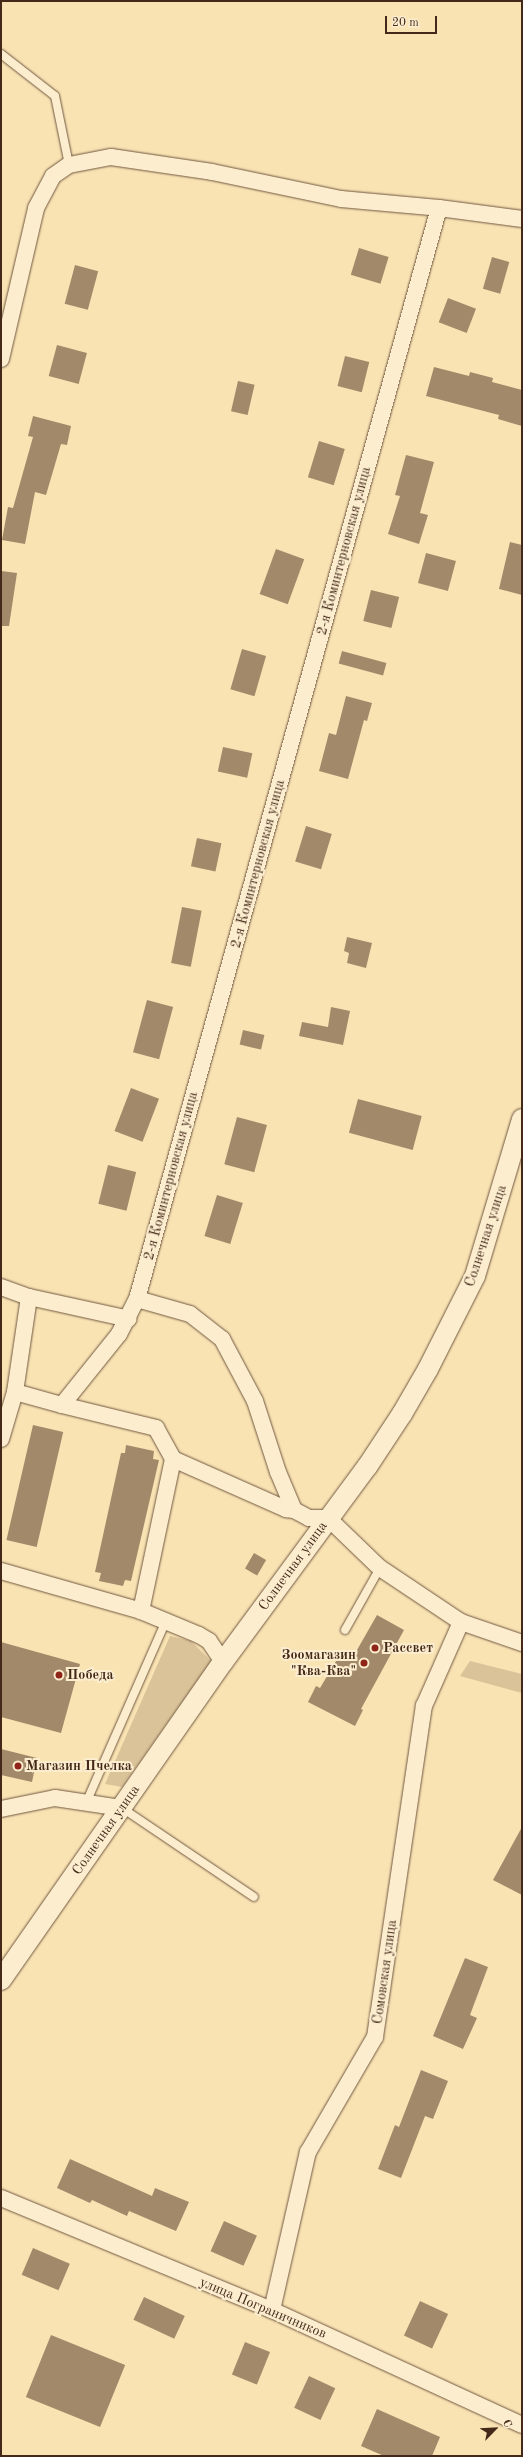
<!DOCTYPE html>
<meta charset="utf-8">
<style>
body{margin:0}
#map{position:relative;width:523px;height:2457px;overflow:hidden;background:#f9e3b3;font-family:"Old Standard TT",serif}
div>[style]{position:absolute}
.green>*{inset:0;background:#dac399}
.building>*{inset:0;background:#a2896a;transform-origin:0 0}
.roads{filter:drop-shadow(0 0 1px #715740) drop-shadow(0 0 1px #715740)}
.service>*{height:8px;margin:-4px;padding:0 4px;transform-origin:4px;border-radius:4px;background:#fbedce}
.minor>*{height:16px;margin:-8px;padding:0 8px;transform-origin:8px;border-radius:8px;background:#fbedce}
.tertiary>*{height:20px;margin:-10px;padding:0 10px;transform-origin:10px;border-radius:10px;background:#fbedce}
.dots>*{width:11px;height:11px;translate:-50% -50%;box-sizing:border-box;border:2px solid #fbedce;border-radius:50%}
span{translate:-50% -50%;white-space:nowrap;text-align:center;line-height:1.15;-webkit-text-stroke:4px #fbedce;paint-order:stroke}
.street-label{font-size:14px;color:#44281a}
.poi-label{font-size:14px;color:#44281a;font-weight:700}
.left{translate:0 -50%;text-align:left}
.right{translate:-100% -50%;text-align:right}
.frame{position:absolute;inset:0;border:2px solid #44281a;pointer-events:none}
.north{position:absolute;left:475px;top:2409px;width:40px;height:40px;-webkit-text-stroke:3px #fbedce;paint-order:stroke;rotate:66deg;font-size:11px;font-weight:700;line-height:16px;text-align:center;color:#44281a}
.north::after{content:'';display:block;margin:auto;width:14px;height:18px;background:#44281a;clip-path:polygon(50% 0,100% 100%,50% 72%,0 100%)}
.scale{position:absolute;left:385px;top:16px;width:52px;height:18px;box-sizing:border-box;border:2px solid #44281a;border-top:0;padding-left:5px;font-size:12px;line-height:14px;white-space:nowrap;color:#44281a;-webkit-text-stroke:3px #fbedce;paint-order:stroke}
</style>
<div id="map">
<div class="green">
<div style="clip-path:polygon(170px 1636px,191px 1641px,211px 1661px,122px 1787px,105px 1784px)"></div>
<div style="clip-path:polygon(470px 1661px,522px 1674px,522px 1693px,460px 1676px)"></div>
</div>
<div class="building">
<div style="left:359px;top:248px;width:31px;height:28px;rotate:17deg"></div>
<div style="left:492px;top:257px;width:18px;height:33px;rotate:16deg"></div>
<div style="left:75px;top:265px;width:24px;height:40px;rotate:15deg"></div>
<div style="left:448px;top:298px;width:30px;height:26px;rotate:21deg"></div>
<div style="left:57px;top:345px;width:31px;height:32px;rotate:15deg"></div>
<div style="left:345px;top:356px;width:25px;height:31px;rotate:14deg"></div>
<div style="clip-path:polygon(434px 367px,469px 376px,470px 372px,493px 378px,492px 382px,522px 390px,522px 426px,498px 419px,499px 415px,426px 396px)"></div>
<div style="left:238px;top:381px;width:17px;height:31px;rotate:13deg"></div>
<div style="clip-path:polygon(33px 416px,71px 426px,67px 445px,61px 444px,46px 495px,35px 492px,25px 544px,2px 540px,8px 507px,13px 508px,33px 437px,28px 436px)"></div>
<div style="left:319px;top:441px;width:27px;height:38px;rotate:17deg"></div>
<div style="clip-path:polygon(406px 455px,434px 462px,420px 513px,428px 515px,419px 544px,388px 534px,400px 496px,395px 495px)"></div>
<div style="clip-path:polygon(510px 542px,522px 545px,522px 595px,499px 589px)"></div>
<div style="left:276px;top:549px;width:30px;height:48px;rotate:20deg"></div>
<div style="left:426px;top:553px;width:31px;height:31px;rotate:15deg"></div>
<div style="clip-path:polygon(1px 571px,17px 573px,9px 626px,1px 626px)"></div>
<div style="left:371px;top:590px;width:29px;height:32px;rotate:14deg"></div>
<div style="left:242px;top:649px;width:25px;height:42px;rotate:16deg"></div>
<div style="left:342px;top:651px;width:46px;height:13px;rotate:15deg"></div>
<div style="clip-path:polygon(346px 696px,372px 703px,367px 721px,364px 720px,348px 779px,319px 771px,329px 733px,336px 735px)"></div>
<div style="left:223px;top:747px;width:30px;height:25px;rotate:12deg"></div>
<div style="left:306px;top:826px;width:27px;height:37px;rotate:17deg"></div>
<div style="left:197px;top:838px;width:25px;height:29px;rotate:12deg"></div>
<div style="left:182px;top:907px;width:20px;height:57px;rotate:11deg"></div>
<div style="clip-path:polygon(347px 937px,372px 943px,366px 968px,347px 963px,349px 953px,344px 951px)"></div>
<div style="left:147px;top:1000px;width:27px;height:54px;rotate:15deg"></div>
<div style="clip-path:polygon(331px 1007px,350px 1011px,343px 1045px,299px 1036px,302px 1022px,328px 1027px)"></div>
<div style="left:243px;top:1030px;width:22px;height:15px;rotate:13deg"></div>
<div style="left:131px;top:1088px;width:30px;height:46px;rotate:21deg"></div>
<div style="left:358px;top:1099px;width:66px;height:35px;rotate:15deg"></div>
<div style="left:237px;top:1117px;width:31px;height:49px;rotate:15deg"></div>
<div style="left:108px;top:1165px;width:29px;height:40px;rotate:14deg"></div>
<div style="left:217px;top:1195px;width:27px;height:43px;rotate:17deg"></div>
<div style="left:33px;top:1425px;width:31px;height:118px;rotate:13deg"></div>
<div style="clip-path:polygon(126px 1445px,154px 1451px,153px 1459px,159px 1460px,131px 1581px,125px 1580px,123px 1586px,99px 1581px,101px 1573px,95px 1572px,121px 1453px,125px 1453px)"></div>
<div style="left:254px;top:1553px;width:14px;height:18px;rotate:30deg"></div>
<div style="clip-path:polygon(377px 1615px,404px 1630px,361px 1709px,363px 1710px,355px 1726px,308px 1702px,316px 1686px,320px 1688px,342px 1651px,353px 1657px)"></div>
<div style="clip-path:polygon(1px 1642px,80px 1664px,61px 1733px,1px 1717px)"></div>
<div style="clip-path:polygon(1px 1749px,37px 1758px,32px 1782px,1px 1775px)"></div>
<div style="clip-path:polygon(522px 1827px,522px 1895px,493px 1880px)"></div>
<div style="clip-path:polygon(465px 1958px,488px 1967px,470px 2015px,477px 2018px,463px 2049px,433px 2036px)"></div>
<div style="clip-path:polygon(421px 2070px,448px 2081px,433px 2119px,425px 2116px,401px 2178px,378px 2169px,395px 2125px,399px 2127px)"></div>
<div style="clip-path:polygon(70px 2159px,152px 2196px,155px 2188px,189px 2202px,176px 2231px,129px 2211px,127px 2216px,92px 2200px,90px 2203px,57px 2188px)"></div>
<div style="left:224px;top:2221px;width:36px;height:33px;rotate:24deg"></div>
<div style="left:33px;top:2248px;width:40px;height:29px;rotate:23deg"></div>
<div style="left:144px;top:2297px;width:45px;height:25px;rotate:25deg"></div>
<div style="left:420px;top:2301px;width:31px;height:38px;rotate:25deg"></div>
<div style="left:51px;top:2335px;width:80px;height:67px;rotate:22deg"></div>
<div style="left:245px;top:2342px;width:27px;height:35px;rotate:22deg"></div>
<div style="left:309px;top:2376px;width:29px;height:35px;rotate:25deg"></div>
<div style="clip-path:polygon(377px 2409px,440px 2437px,432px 2456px,384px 2456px,361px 2446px)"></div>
</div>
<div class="roads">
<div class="service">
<div style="left:1px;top:54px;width:68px;rotate:37.9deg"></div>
<div style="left:55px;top:96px;width:70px;rotate:78.5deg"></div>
<div style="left:345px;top:1630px;width:71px;rotate:-60.6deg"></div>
<div style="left:86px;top:1803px;width:199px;rotate:-66.3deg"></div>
<div style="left:122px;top:1808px;width:159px;rotate:34deg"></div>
</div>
<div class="minor">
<div style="left:1px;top:359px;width:155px;rotate:-76.9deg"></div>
<div style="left:36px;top:208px;width:36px;rotate:-62deg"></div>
<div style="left:53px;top:176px;width:19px;rotate:-35deg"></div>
<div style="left:69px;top:165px;width:43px;rotate:-10.8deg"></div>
<div style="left:111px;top:157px;width:102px;rotate:8.4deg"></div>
<div style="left:212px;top:172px;width:132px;rotate:11.8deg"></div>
<div style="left:341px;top:199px;width:98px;rotate:5.2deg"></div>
<div style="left:439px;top:208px;width:84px;rotate:7.5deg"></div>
<div style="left:1px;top:1287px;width:30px;rotate:20deg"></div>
<div style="left:29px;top:1297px;width:102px;rotate:12.4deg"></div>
<div style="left:137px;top:1299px;width:55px;rotate:15.8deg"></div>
<div style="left:190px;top:1314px;width:41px;rotate:38deg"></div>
<div style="left:222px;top:1339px;width:70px;rotate:62deg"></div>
<div style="left:255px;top:1401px;width:75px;rotate:72.1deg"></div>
<div style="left:278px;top:1472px;width:41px;rotate:67.2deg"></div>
<div style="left:294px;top:1510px;width:17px;rotate:28deg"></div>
<div style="left:309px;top:1518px;width:19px"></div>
<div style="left:328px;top:1518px;width:72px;rotate:43.9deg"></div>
<div style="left:380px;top:1568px;width:97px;rotate:33.7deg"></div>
<div style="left:461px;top:1622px;width:65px;rotate:19deg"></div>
<div style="left:15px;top:1392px;width:96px;rotate:-81.6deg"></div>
<div style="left:62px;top:1405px;width:97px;rotate:13.7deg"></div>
<div style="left:156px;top:1428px;width:35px;rotate:61deg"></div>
<div style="left:173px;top:1459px;width:124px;rotate:23.9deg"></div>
<div style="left:286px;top:1509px;width:8px;rotate:7deg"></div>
<div style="left:1px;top:1439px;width:49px;rotate:-73.4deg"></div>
<div style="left:15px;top:1392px;width:49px;rotate:15.5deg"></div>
<div style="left:62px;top:1405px;width:91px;rotate:-51.2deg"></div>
<div style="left:119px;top:1334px;width:39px;rotate:-63deg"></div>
<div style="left:137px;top:1299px;width:1132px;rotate:-74.53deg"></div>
<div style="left:1px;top:1571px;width:146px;rotate:15.9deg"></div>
<div style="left:141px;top:1611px;width:63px;rotate:22.5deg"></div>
<div style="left:199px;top:1635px;width:12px;rotate:31deg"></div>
<div style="left:209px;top:1641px;width:25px;rotate:56deg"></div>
<div style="left:141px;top:1611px;width:155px;rotate:-78.1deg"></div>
<div style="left:1px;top:1809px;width:55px;rotate:-11.5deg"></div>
<div style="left:55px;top:1798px;width:68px;rotate:8.5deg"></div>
<div style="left:1px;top:2198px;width:293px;rotate:22.5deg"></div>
<div style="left:272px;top:2310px;width:275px;rotate:24.7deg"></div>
<div style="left:272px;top:2310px;width:162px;rotate:-77.2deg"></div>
<div style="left:308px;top:2152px;width:133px;rotate:-59.8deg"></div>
<div style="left:375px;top:2037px;width:335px;rotate:-81.6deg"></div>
<div style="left:424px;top:1706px;width:92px;rotate:-66.2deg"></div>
</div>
<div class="tertiary">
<div style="left:1px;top:1980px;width:388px;rotate:-55.1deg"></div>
<div style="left:223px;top:1662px;width:242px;rotate:-53.6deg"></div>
<div style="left:367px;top:1467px;width:64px;rotate:-56.6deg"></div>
<div style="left:402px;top:1414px;width:52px;rotate:-60deg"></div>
<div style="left:428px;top:1369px;width:104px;rotate:-63.2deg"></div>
<div style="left:475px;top:1276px;width:164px;rotate:-73.3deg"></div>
</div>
</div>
<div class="dots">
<div style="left:375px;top:1648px;background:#8f2418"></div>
<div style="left:364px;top:1663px;background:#8f2418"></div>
<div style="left:59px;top:1675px;background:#8f2418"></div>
<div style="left:18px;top:1766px;background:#8f2418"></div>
</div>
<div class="street-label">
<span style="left:344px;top:551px;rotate:-75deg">2-я Коминтерновская улица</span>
<span style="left:258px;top:864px;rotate:-75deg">2-я Коминтерновская улица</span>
<span style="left:171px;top:1176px;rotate:-75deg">2-я Коминтерновская улица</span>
<span style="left:486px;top:1236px;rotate:-72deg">Солнечная улица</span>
<span style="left:293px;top:1566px;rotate:-54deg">Солнечная улица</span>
<span style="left:106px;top:1830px;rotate:-55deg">Солнечная улица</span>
<span style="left:385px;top:1972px;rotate:-82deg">Сомовская улица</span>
<span style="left:263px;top:2308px;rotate:23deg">улица Пограничников</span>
</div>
<div class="poi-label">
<span class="left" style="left:383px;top:1648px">Рассвет</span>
<span class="right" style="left:356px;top:1663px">Зоомагазин<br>"Ква-Ква"</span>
<span class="left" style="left:67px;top:1675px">Победа</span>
<span class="left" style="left:26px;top:1766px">Магазин Пчелка</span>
</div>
<div class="frame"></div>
<div class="north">С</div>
<div class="scale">20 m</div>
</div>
